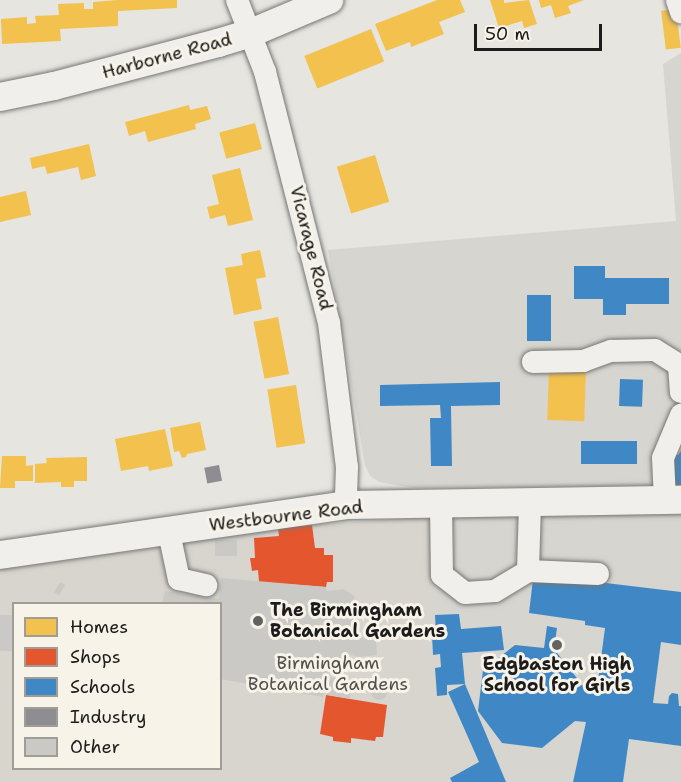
<!DOCTYPE html>
<style>
body{margin:0}
#map{position:relative;width:681px;height:782px;overflow:hidden;background:#e6e5e0;font-family:"Shantell Sans",sans-serif}
div>[style]{position:absolute}
.built>*{inset:0;background:#d7d5cf}
.green>*{inset:0;background:#d8d5ce}
.homes>*{inset:0;background:#f2c14e;transform-origin:0 0}
.shops>*{inset:0;background:#e4572e}
.schools>*{inset:0;background:#3f88c5;transform-origin:0 0}
.industry>*{inset:0;background:#8d8d92;transform-origin:0 0}
.building>*{inset:0;background:#cac9c5;transform-origin:0 0}
.round{border-radius:50%}
.roads{filter:drop-shadow(0 0 2px #777674) drop-shadow(0 0 2px #777674)}
.minor>*{height:22px;margin:-11px;padding:0 11px;transform-origin:11px;border-radius:11px;background:#f0efeb}
.major>*{height:28px;margin:-14px;padding:0 14px;transform-origin:14px;border-radius:14px;background:#f0efeb}
.dots>*{width:16px;height:16px;translate:-50% -50%;box-sizing:border-box;border:3px solid #f7f3e8;border-radius:50%}
span{translate:-50% -50%;white-space:nowrap;text-align:center;line-height:1.15;-webkit-text-stroke:6px #f7f3e8;paint-order:stroke}
.street-label{font-size:18px;color:#1c1c1c}
.poi-label{font-size:18px;color:#1c1c1c;font-weight:700}
.left{translate:0 -50%;text-align:left}
.park-label{font-size:18px;color:#51504d}
.legend{position:absolute;left:12px;top:602px;width:210px;height:168px;box-sizing:border-box;background:#f7f3e8;border:2px solid #9f9d96;margin:0;padding:8px 10px;list-style:none;font-size:18px;color:#1c1c1c}
.legend li{display:flex;align-items:center;gap:12px;height:30px}
.legend b{width:30px;border:2px solid #9f9d96}
.scale{position:absolute;left:474px;top:24px;width:128px;height:27px;box-sizing:border-box;border:3px solid #1c1c1c;border-top:0;padding-left:8px;font-size:18px;line-height:21px;white-space:nowrap;color:#1c1c1c;-webkit-text-stroke:4px #f7f3e8;paint-order:stroke}
</style>
<div id="map">
<div class="built">
<div style="clip-path:polygon(681px 53px,681px 485px,413px 488px,379px 482px,370px 476px,365px 465px,328px 250px,676px 221px,663px 64px)"></div>
<div style="clip-path:polygon(681px 512px,681px 782px,452px 782px,479px 762px,450px 695px,437px 696px,432px 636px,435px 615px,432px 516px)"></div>
</div>
<div class="green">
<div style="clip-path:polygon(evenodd,432px 516px,436px 635px,432px 636px,433px 654px,440px 654px,441px 667px,438px 696px,450px 695px,479px 762px,452px 782px,0 782px,0 564px,278px 528px,432px 516px,14px 604px,220px 604px,220px 768px,14px 768px,14px 604px)"></div>
</div>
<div class="homes">
<div style="clip-path:polygon(118px 0,177px 0,177px 8px,118px 11px,118px 26px,60px 29px,61px 41px,2px 44px,1px 19px,27px 17px,27px 24px,36px 23px,35px 16px,59px 15px,58px 4px,84px 3px,84px 9px,93px 9px,93px 2px)"></div>
<div style="clip-path:polygon(437px 0,460px 0,465px 12px,439px 22px,444px 34px,411px 47px,410px 42px,386px 51px,375px 24px)"></div>
<div style="clip-path:polygon(490px 0,504px 0,504px 3px,529px 0,537px 24px,524px 28px,522px 21px,499px 28px)"></div>
<div style="clip-path:polygon(539px 0,584px 0,568px 6px,571px 13px,555px 18px,551px 5px,541px 8px)"></div>
<div style="left:676px;top:9px;width:39px;height:15px;rotate:83deg"></div>
<div style="left:371px;top:29px;width:35px;height:72px;rotate:68deg"></div>
<div style="clip-path:polygon(189px 105px,190px 110px,207px 106px,211px 119px,195px 124px,196px 129px,148px 142px,145px 131px,129px 136px,125px 122px)"></div>
<div style="left:255px;top:123px;width:27px;height:37px;rotate:75deg"></div>
<div style="clip-path:polygon(89px 144px,96px 176px,81px 180px,78px 167px,47px 174px,45px 166px,32px 169px,30px 158px)"></div>
<div style="left:375px;top:155px;width:49px;height:40px;rotate:73deg"></div>
<div style="clip-path:polygon(240px 168px,253px 220px,228px 226px,225px 215px,210px 219px,207px 207px,219px 204px,212px 175px)"></div>
<div style="clip-path:polygon(26px 191px,31px 215px,0 222px,0 197px)"></div>
<div style="clip-path:polygon(260px 250px,266px 277px,256px 279px,262px 309px,234px 315px,225px 268px,243px 265px,241px 254px)"></div>
<div style="left:278px;top:317px;width:58px;height:25px;rotate:79deg"></div>
<div style="left:549px;top:370px;width:37px;height:50px;rotate:2deg"></div>
<div style="left:296px;top:385px;width:59px;height:29px;rotate:81deg"></div>
<div style="clip-path:polygon(200px 422px,206px 450px,187px 454px,186px 457px,182px 458px,179px 451px,174px 452px,170px 428px)"></div>
<div style="clip-path:polygon(165px 429px,173px 466px,149px 471px,148px 466px,121px 471px,115px 439px)"></div>
<div style="clip-path:polygon(2px 456px,26px 456px,26px 466px,33px 465px,33px 481px,15px 481px,15px 488px,0 488px)"></div>
<div style="clip-path:polygon(87px 457px,87px 481px,74px 481px,74px 487px,61px 487px,61px 482px,35px 483px,35px 464px,47px 463px,46px 458px)"></div>
</div>
<div class="shops">
<div style="clip-path:polygon(312px 525px,315px 548px,324px 548px,324px 555px,333px 555px,333px 582px,327px 582px,326px 587px,259px 582px,258px 570px,252px 571px,250px 558px,255px 558px,254px 538px,279px 536px,278px 528px)"></div>
<div style="clip-path:polygon(326px 695px,387px 705px,383px 737px,376px 737px,375px 741px,351px 738px,351px 743px,333px 741px,333px 737px,320px 734px)"></div>
</div>
<div class="schools">
<div style="clip-path:polygon(574px 266px,605px 266px,605px 278px,669px 278px,669px 304px,626px 304px,626px 315px,603px 315px,603px 299px,574px 299px)"></div>
<div style="left:527px;top:295px;width:24px;height:46px"></div>
<div style="left:620px;top:379px;width:23px;height:27px;rotate:2deg"></div>
<div style="clip-path:polygon(500px 382px,500px 405px,451px 406px,452px 466px,431px 466px,430px 418px,441px 418px,440px 405px,380px 406px,380px 385px)"></div>
<div style="left:581px;top:441px;width:56px;height:23px"></div>
<div style="clip-path:polygon(681px 451px,681px 485px,670px 485px,670px 455px,678px 455px)"></div>
<div style="clip-path:polygon(533px 579px,589px 581px,681px 592px,681px 645px,661px 642px,653px 703px,668px 704px,669px 696px,672px 693px,678px 694px,679px 706px,681px 706px,681px 746px,629px 739px,623px 782px,573px 782px,586px 722px,575px 721px,542px 748px,502px 743px,478px 711px,483px 670px,515px 645px,544px 648px,547px 626px,557px 628px,554px 649px,580px 682px,580px 685px,597px 688px,605px 628px,585px 625px,585px 621px,529px 613px)"></div>
<div style="clip-path:polygon(459px 614px,461px 629px,501px 626px,504px 650px,462px 653px,465px 684px,447px 685px,447px 695px,437px 696px,435px 668px,441px 667px,440px 654px,433px 655px,432px 636px,436px 635px,435px 615px)"></div>
<div style="clip-path:polygon(465px 684px,506px 782px,452px 782px,450px 778px,479px 762px,448px 692px)"></div>
</div>
<div class="industry">
<div style="left:219px;top:465px;width:16px;height:15px;rotate:79deg"></div>
</div>
<div class="building">
<div style="left:215px;top:540px;width:22px;height:16px"></div>
<div style="clip-path:polygon(221px 578px,326px 587px,327px 591px,344px 589px,354px 596px,357px 638px,376px 637px,377px 655px,359px 657px,347px 654px,344px 667px,330px 664px,323px 697px,220px 679px,220px 604px,162px 604px,165px 591px,219px 599px)"></div>
<div style="left:60px;top:582px;width:6px;height:12px;rotate:31deg"></div>
<div style="left:14px;top:615px;width:36px;height:14px;rotate:90deg"></div>
<div style="left:330px;top:677px;width:23px;height:18px;rotate:10deg"></div>
<div class="round" style="left:371px;top:684px;width:16px;height:16px"></div>
</div>
<div class="roads">
<div class="minor">
<div style="left:237px;top:0;width:77px;rotate:68.7deg"></div>
<div style="left:265px;top:72px;width:259px;rotate:75.7deg"></div>
<div style="left:329px;top:323px;width:145px;rotate:82.9deg"></div>
<div style="left:347px;top:467px;width:38px;rotate:92deg"></div>
<div style="left:677px;top:0;width:13px;rotate:72deg"></div>
<div style="left:533px;top:362px;width:50px;rotate:-1.1deg"></div>
<div style="left:583px;top:361px;width:30px;rotate:-20deg"></div>
<div style="left:611px;top:351px;width:44px;rotate:-1.3deg"></div>
<div style="left:655px;top:350px;width:28px;rotate:32deg"></div>
<div style="left:679px;top:365px;width:27px;rotate:86deg"></div>
<div style="left:665px;top:500px;width:42px;rotate:-92.7deg"></div>
<div style="left:663px;top:458px;width:47px;rotate:-67.3deg"></div>
<div style="left:441px;top:505px;width:70px;rotate:89.2deg"></div>
<div style="left:442px;top:575px;width:29px;rotate:38deg"></div>
<div style="left:465px;top:593px;width:30px;rotate:-4deg"></div>
<div style="left:495px;top:591px;width:39px;rotate:-31deg"></div>
<div style="left:528px;top:571px;width:67px;rotate:-88.3deg"></div>
<div style="left:171px;top:530px;width:12px;rotate:90deg"></div>
<div style="left:171px;top:542px;width:38px;rotate:78deg"></div>
<div style="left:179px;top:579px;width:28px;rotate:13deg"></div>
<div style="left:528px;top:571px;width:70px;rotate:2.5deg"></div>
</div>
<div class="major">
<div style="left:0;top:97px;width:55px;rotate:-11.5deg"></div>
<div style="left:54px;top:86px;width:170px;rotate:-14.7deg"></div>
<div style="left:218px;top:43px;width:34px;rotate:-17deg"></div>
<div style="left:251px;top:33px;width:85px;rotate:-22.9deg"></div>
<div style="left:0;top:555px;width:350px;rotate:-8.2deg"></div>
<div style="left:346px;top:505px;width:335px;rotate:-0.9deg"></div>
</div>
</div>
<div class="dots">
<div style="left:258px;top:621px;background:#636261"></div>
<div style="left:557px;top:645px;background:#636261"></div>
</div>
<div class="street-label">
<span style="left:167px;top:56px;rotate:-15deg">Harborne Road</span>
<span style="left:311px;top:248px;rotate:76deg">Vicarage Road</span>
<span style="left:286px;top:516px;rotate:-7deg">Westbourne Road</span>
</div>
<div class="poi-label">
<span class="left" style="left:270px;top:621px">The Birmingham<br>Botanical Gardens</span>
<span style="left:557px;top:675px">Edgbaston High<br>School for Girls</span>
</div>
<div class="park-label">
<span style="left:328px;top:674px">Birmingham<br>Botanical Gardens</span>
</div>
<ul class="legend">
<li><b style="height:16px;background:#f2c14e"></b>Homes</li>
<li><b style="height:16px;background:#e4572e"></b>Shops</li>
<li><b style="height:16px;background:#3f88c5"></b>Schools</li>
<li><b style="height:16px;background:#8d8d92"></b>Industry</li>
<li><b style="height:16px;background:#cac9c5"></b>Other</li>
</ul>
<div class="scale">50 m</div>
</div>
